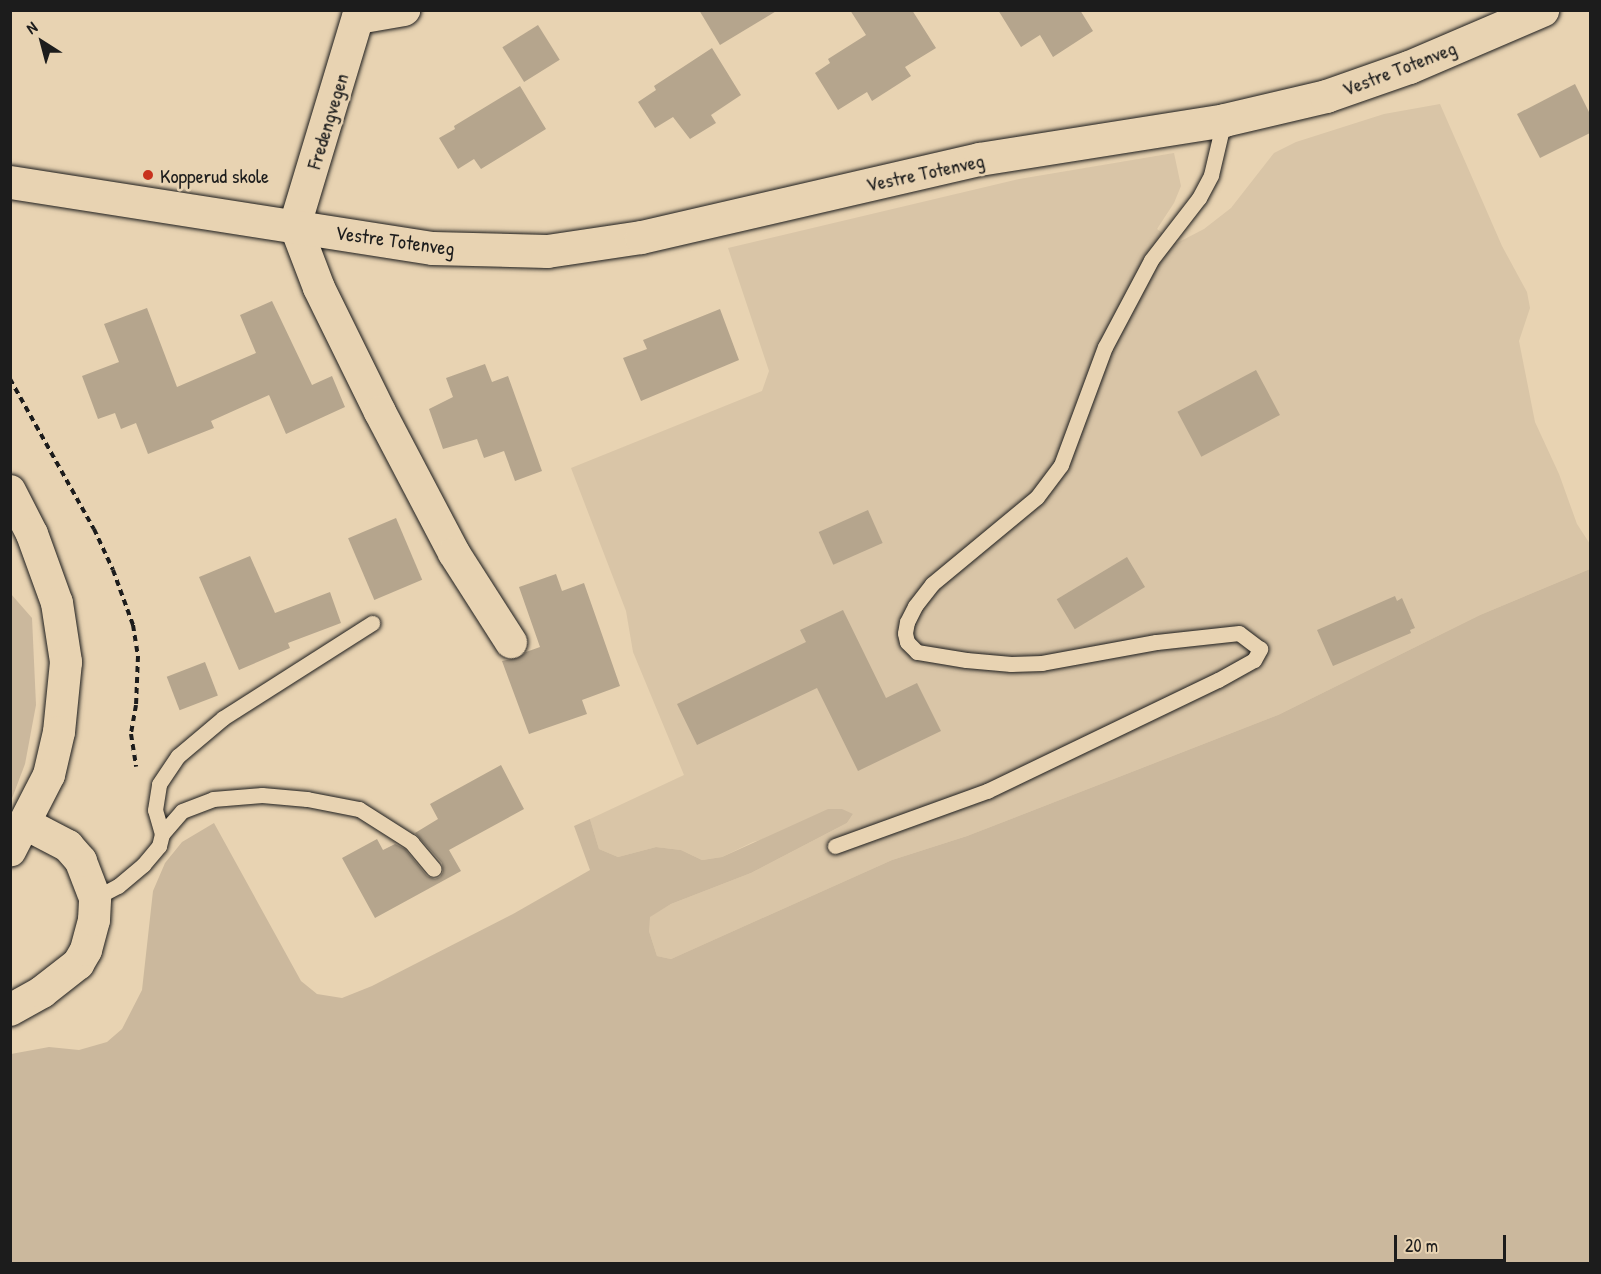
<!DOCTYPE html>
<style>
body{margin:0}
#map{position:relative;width:1601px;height:1274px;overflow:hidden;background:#e8d3b2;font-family:"Patrick Hand",sans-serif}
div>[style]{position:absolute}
.built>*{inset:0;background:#d9c5a7}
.green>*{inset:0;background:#cbb89d}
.building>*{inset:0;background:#b5a58d;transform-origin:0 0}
.path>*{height:4px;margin-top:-2px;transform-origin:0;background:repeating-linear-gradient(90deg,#1c1c1c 0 6px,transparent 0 10.5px)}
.roads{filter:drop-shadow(0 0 2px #1c1c1c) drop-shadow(0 0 2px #1c1c1c)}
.lane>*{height:15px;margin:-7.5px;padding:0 7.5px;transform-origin:7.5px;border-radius:7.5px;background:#e8d3b2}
.street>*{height:32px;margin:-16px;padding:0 16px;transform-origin:16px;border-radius:16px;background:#e8d3b2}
.secondary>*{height:33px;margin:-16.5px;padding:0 16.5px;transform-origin:16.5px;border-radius:16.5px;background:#e8d3b2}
.dots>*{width:16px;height:16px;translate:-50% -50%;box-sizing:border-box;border:3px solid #e8d3b2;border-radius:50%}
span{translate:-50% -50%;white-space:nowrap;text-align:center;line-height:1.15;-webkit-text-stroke:5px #e8d3b2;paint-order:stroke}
.street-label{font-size:20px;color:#1c1c1c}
.poi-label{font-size:20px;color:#1c1c1c}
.left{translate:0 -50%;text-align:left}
.frame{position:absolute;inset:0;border:12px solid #1c1c1c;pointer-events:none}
.north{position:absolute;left:12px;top:12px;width:60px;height:60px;-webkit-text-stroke:4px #e8d3b2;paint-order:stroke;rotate:324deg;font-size:16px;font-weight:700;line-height:24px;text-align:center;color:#1c1c1c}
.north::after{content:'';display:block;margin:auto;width:21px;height:27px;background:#1c1c1c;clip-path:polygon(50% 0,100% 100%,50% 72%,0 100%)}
.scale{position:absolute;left:1394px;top:1235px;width:112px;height:27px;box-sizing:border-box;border:3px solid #1c1c1c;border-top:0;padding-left:8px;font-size:18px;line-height:21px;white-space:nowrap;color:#1c1c1c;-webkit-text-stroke:4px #e8d3b2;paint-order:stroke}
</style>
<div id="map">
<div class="built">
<div style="clip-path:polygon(1440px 104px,1502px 246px,1527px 292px,1530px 308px,1519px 341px,1535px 422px,1559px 474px,1577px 524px,1590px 544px,1590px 569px,1480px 615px,1278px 715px,967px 836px,892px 860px,671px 959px,657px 956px,649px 931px,649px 917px,671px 904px,751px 873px,847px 823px,853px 814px,753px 842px,722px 857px,702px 860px,681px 850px,656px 847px,618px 857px,599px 849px,590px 819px,684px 775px,633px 652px,626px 611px,571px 468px,762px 391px,769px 371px,728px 248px,1019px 179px,1174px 153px,1181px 186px,1174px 203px,1157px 229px,1177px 243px,1204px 229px,1231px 208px,1274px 153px,1296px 142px,1384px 114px)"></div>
</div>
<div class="green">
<div style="clip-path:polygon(1590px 569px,1590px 1263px,11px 1263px,11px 1054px,49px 1047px,79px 1050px,107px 1042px,122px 1029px,142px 990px,153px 891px,165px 863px,182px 842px,214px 823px,301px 981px,317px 994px,342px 998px,372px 986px,513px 914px,590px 870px,574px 826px,590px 819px,599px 849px,618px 857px,656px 847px,681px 850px,702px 860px,722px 857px,828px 809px,842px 809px,853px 814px,847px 823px,751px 873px,671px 904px,650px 917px,649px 931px,657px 956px,671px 959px,892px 860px,967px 836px,1278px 715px,1480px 615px)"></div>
<div style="clip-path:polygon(11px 594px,32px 618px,36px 705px,25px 764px,11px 801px)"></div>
</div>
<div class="building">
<div style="clip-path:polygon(699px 10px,778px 10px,720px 45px)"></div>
<div style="clip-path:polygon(850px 10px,912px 10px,936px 48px,905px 67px,911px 76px,872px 101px,867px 92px,838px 110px,815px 73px,830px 63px,828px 59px,866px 35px)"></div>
<div style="clip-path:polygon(998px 10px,1080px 10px,1093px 31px,1053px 57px,1040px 35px,1021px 47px)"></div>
<div style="left:538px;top:25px;width:41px;height:42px;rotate:58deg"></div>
<div style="clip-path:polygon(712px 48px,741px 95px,711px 115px,716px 123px,690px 139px,673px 117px,655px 128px,638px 102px,656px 90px,654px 86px)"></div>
<div style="clip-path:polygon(1575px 84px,1590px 114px,1590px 133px,1540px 158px,1517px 114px)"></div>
<div style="clip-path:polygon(520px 86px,546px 129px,481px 169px,474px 159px,458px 169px,439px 138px,455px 129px,454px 126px)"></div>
<div style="clip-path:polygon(272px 301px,312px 385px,332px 376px,345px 407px,286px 434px,269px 395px,211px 421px,214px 428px,148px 454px,136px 423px,121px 429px,115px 413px,98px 419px,82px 376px,119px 362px,104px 324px,147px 308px,177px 387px,256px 353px,240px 315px)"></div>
<div style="clip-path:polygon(720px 309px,739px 360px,641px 401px,623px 358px,647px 349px,643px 340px)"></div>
<div style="clip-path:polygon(485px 364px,492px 382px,508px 376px,542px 471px,515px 481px,504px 451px,484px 458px,477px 439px,443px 449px,429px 409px,453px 397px,446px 378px)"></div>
<div style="left:1256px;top:370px;width:51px;height:89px;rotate:62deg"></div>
<div style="left:868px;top:510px;width:36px;height:54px;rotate:66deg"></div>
<div style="left:396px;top:518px;width:67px;height:52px;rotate:67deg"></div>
<div style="clip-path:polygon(250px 556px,275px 613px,330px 592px,341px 623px,288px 643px,290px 648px,239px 670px,199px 577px)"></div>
<div style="left:1127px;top:557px;width:35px;height:82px;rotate:59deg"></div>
<div style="clip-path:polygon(556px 574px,562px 591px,584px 583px,620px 686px,582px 700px,587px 714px,529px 734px,502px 661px,520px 657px,526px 652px,540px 647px,519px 587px)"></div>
<div style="clip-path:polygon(1395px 596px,1397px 601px,1402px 598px,1415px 628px,1410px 630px,1411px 633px,1333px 666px,1317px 630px)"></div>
<div style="clip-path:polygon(843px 610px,886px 698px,917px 683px,941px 731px,858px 771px,817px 688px,697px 745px,677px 704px,806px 642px,800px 630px)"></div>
<div style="left:205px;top:662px;width:36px;height:41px;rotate:69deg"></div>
<div style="clip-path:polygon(501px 765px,524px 809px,449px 850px,461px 871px,375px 918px,342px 858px,377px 839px,383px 850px,395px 844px,405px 849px,427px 876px,435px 879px,440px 877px,443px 872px,442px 863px,415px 833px,438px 819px,430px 804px)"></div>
</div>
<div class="path">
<div style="left:10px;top:379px;width:172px;rotate:60.8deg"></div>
<div style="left:94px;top:529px;width:45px;rotate:65.1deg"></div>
<div style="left:113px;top:570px;width:59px;rotate:70deg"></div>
<div style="left:133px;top:625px;width:31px;rotate:81deg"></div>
<div style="left:138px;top:656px;width:49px;rotate:92.3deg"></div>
<div style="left:136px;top:705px;width:29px;rotate:100deg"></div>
<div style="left:131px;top:734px;width:33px;rotate:81deg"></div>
</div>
<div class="roads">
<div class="lane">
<div style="left:162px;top:834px;width:30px;rotate:-49deg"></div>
<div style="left:182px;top:811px;width:33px;rotate:-21deg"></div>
<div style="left:213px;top:799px;width:49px;rotate:-4.7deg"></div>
<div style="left:262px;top:795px;width:45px;rotate:5.1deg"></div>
<div style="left:307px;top:799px;width:53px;rotate:10.9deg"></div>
<div style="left:359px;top:809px;width:62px;rotate:32.4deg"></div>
<div style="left:411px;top:842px;width:35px;rotate:50deg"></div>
<div style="left:835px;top:846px;width:162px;rotate:-19.9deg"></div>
<div style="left:987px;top:791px;width:256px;rotate:-25.7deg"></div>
<div style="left:1218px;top:680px;width:41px;rotate:-29.1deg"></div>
<div style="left:1254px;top:660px;width:13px;rotate:-61deg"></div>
<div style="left:1260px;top:649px;width:26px;rotate:-143deg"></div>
<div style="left:1239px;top:633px;width:83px;rotate:173.8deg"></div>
<div style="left:1156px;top:642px;width:116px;rotate:169.6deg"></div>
<div style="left:1042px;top:663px;width:31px;rotate:178deg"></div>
<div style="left:1011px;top:664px;width:45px;rotate:-174.9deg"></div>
<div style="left:966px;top:660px;width:50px;rotate:-170.7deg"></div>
<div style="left:917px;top:652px;width:14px;rotate:-135deg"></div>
<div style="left:907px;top:642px;width:9px;rotate:-103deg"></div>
<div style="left:905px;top:633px;width:11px;rotate:-80deg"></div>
<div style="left:907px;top:622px;width:18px;rotate:-63deg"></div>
<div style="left:915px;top:606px;width:28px;rotate:-52deg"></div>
<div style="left:932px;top:584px;width:136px;rotate:-39.6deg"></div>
<div style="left:1037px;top:497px;width:40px;rotate:-53deg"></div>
<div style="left:1061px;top:465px;width:126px;rotate:-69.6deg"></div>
<div style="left:1105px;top:347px;width:98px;rotate:-62.1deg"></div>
<div style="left:1151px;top:260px;width:78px;rotate:-52.3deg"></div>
<div style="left:1199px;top:198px;width:26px;rotate:-62deg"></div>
<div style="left:1211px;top:175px;width:57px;rotate:-76.7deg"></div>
<div style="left:95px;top:898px;width:26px;rotate:-28deg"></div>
<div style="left:118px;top:886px;width:33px;rotate:-40deg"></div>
<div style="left:143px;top:865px;width:25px;rotate:-50deg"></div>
<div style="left:159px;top:846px;width:12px;rotate:-76deg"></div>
<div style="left:162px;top:834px;width:25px;rotate:-106deg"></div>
<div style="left:155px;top:810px;width:26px;rotate:-81deg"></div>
<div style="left:159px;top:784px;width:34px;rotate:-56deg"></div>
<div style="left:178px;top:756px;width:59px;rotate:-40.2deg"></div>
<div style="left:223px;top:718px;width:177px;rotate:-32.5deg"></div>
</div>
<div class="street">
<div style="left:360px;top:10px;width:225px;rotate:106.8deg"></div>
<div style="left:295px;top:225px;width:67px;rotate:69.1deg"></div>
<div style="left:319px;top:288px;width:138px;rotate:63.8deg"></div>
<div style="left:380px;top:412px;width:159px;rotate:62.3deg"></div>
<div style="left:454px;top:553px;width:106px;rotate:57.4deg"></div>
<div style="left:358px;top:18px;width:47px;rotate:-9.9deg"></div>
<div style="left:10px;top:491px;width:48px;rotate:62.9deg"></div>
<div style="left:32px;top:534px;width:73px;rotate:70.1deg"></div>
<div style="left:57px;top:603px;width:60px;rotate:81.3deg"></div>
<div style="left:66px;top:662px;width:70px;rotate:95.7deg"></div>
<div style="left:59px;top:732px;width:44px;rotate:103.1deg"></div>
<div style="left:49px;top:775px;width:85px;rotate:117.2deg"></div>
<div style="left:10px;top:1010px;width:37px;rotate:-29deg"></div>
<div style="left:42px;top:992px;width:46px;rotate:-37.9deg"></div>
<div style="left:78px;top:964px;width:16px;rotate:-60deg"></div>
<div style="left:86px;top:950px;width:31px;rotate:-75deg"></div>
<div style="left:94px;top:920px;width:22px;rotate:-87deg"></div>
<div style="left:95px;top:898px;width:40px;rotate:-111deg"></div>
<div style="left:81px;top:861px;width:20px;rotate:-131deg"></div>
<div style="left:68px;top:846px;width:47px;rotate:-152.4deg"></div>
</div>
<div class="secondary">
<div style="left:10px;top:182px;width:427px;rotate:8.9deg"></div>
<div style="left:432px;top:248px;width:115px;rotate:1.5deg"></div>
<div style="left:547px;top:251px;width:95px;rotate:-8.5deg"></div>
<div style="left:641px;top:237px;width:347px;rotate:-13deg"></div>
<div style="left:979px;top:159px;width:248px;rotate:-9deg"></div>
<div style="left:1224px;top:120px;width:105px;rotate:-13.2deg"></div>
<div style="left:1326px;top:96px;width:88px;rotate:-19.3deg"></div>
<div style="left:1409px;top:67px;width:145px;rotate:-23.2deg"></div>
</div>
</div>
<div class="dots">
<div style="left:148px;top:175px;background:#c8321e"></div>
</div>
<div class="street-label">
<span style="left:1399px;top:68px;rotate:-21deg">Vestre Totenveg</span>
<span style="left:327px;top:121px;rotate:-73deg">Fredengvegen</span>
<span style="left:925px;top:172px;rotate:-12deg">Vestre Totenveg</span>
<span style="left:395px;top:240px;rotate:8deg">Vestre Totenveg</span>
</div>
<div class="poi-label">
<span class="left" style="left:160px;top:175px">Kopperud skole</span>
</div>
<div class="frame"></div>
<div class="north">N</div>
<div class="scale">20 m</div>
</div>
